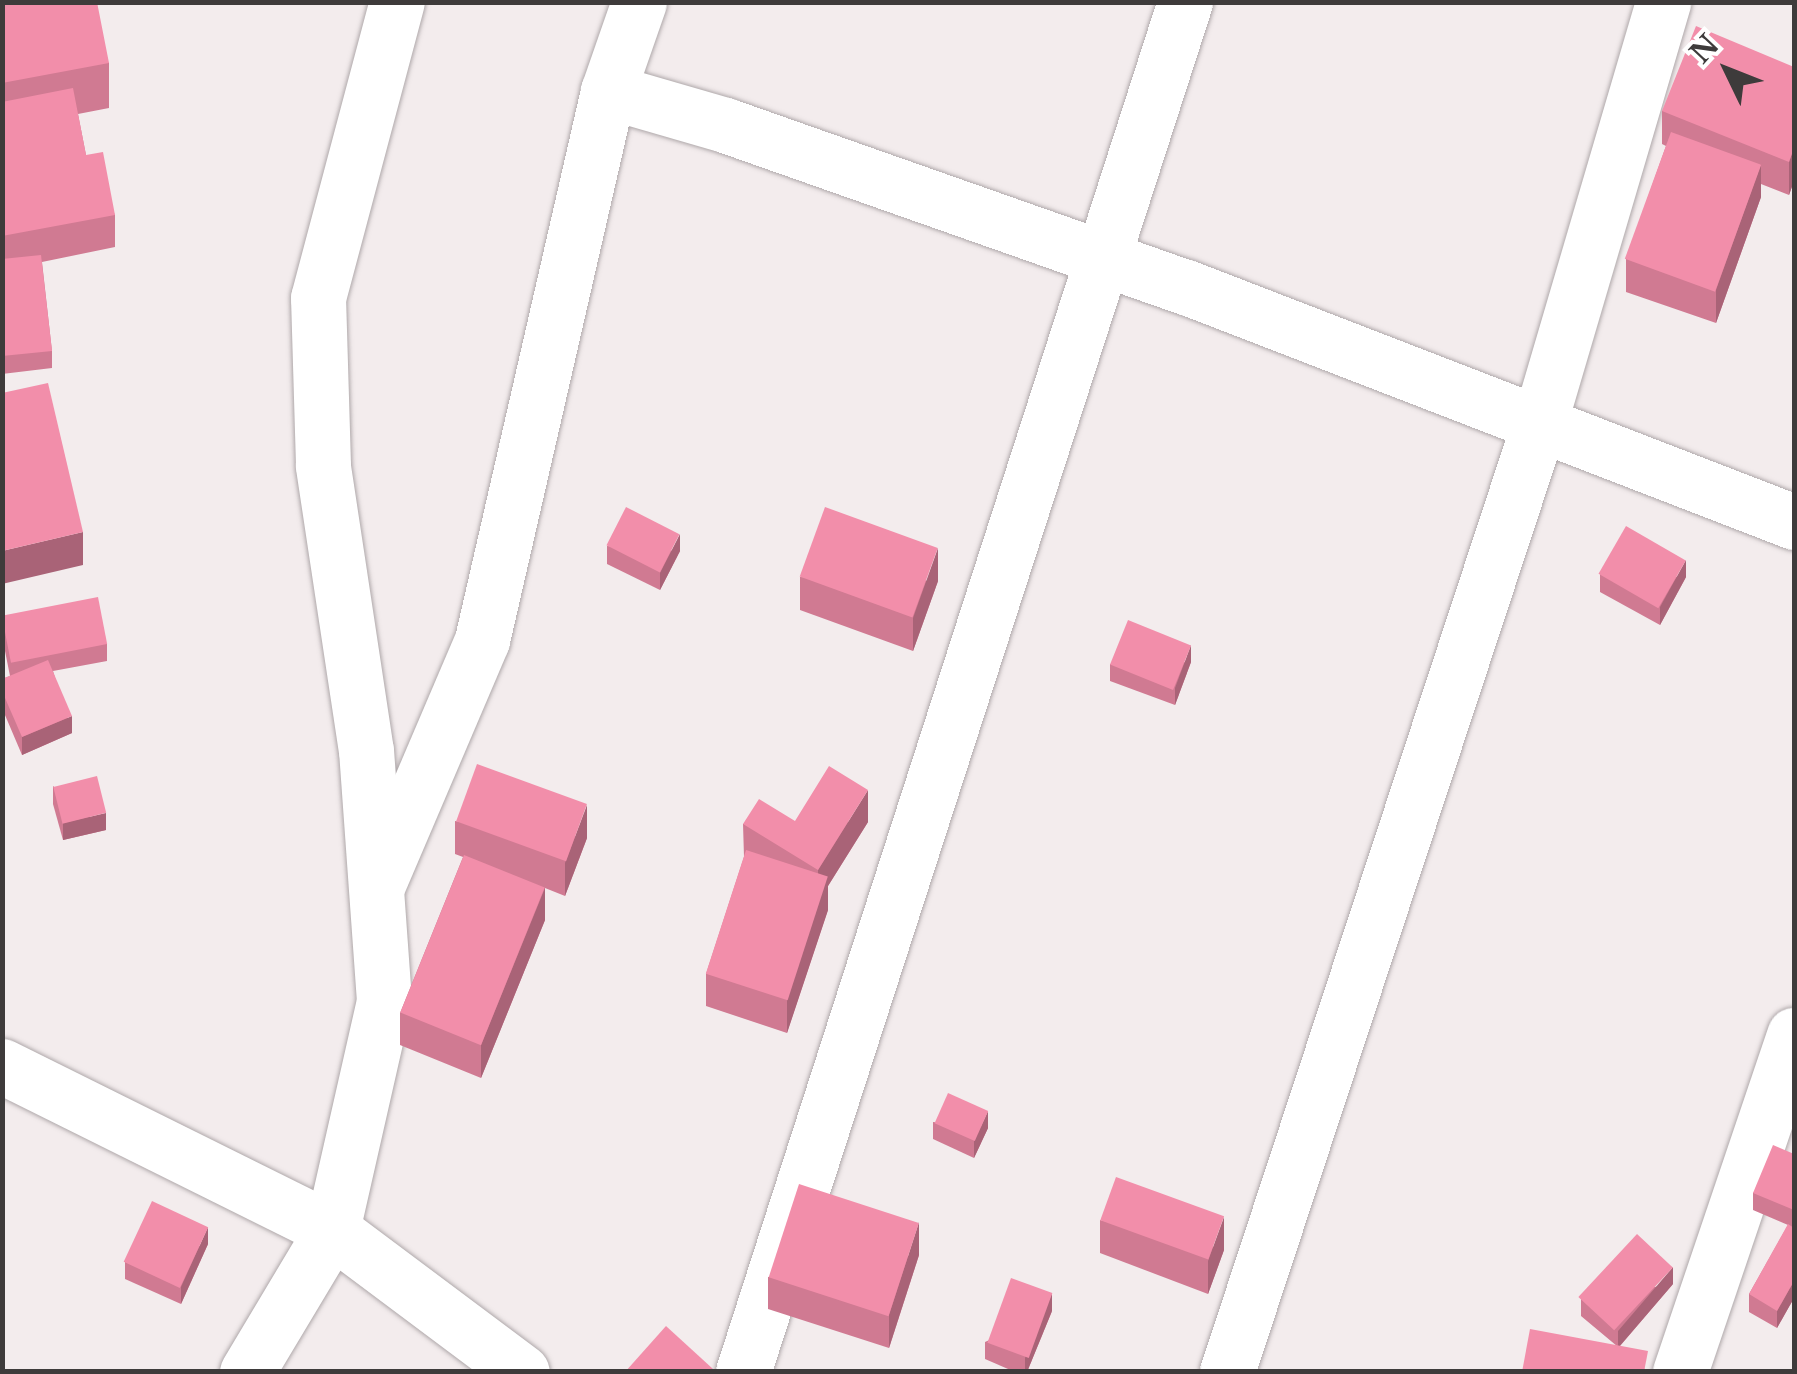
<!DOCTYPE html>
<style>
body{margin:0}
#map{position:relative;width:1797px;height:1374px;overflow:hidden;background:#f3eced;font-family:"Libre Baskerville",serif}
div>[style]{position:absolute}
.roads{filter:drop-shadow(0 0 2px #afa8aa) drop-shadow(0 0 2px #afa8aa)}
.minor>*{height:55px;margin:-27.5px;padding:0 27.5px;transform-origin:27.5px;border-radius:27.5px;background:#fff}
.wall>*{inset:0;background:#d07a92}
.shaded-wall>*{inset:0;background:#a96377}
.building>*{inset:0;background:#f28eaa;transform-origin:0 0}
span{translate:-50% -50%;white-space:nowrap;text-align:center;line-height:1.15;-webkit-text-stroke:10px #fff;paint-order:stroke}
.frame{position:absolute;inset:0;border:5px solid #3e3b3b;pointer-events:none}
.north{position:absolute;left:1677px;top:20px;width:100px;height:100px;-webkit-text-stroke:8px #fff;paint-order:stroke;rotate:313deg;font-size:28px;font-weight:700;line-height:40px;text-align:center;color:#3e3b3b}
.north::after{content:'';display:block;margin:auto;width:35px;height:45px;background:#3e3b3b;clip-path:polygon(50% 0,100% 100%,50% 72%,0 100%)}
</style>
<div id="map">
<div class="roads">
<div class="minor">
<div style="left:608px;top:91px;width:122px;rotate:16.2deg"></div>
<div style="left:725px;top:125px;width:489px;rotate:19.4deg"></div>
<div style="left:1186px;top:287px;width:652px;rotate:21.13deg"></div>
<div style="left:378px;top:884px;width:265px;rotate:-66.9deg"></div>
<div style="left:482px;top:640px;width:563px;rotate:-77.07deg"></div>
<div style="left:608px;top:91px;width:94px;rotate:-70.8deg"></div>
<div style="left:2px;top:1066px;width:369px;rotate:26.4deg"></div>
<div style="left:332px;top:1230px;width:237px;rotate:36.8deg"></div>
<div style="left:247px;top:1372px;width:165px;rotate:-59.1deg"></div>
<div style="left:332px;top:1230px;width:235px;rotate:-77.2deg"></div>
<div style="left:384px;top:1001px;width:251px;rotate:-94.1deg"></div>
<div style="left:366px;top:751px;width:289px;rotate:-98.6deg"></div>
<div style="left:323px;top:465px;width:167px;rotate:-91.7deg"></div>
<div style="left:318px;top:298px;width:306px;rotate:-75.1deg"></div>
<div style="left:743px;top:1372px;width:1440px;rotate:-72.12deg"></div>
<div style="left:1227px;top:1372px;width:998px;rotate:-71.78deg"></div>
<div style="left:1539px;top:424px;width:440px;rotate:-73.6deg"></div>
<div style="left:1680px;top:1372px;width:356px;rotate:-71.3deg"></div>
</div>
</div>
<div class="wall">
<div style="clip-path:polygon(2px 2px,63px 5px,109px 63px,109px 108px,78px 114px,86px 155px,115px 215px,115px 247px,42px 262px,52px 351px,52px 368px,2px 374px)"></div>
<div style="clip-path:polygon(1794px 67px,1794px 181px,1789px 195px,1761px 184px,1761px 197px,1716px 323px,1626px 292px,1626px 259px,1666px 146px,1662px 144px,1662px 111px)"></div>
<div style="clip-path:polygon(607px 546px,680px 551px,660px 590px,607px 564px)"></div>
<div style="clip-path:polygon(1600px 574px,1686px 577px,1660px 625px,1600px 592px)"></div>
<div style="clip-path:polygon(800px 577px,938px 581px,913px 651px,800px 610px)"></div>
<div style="clip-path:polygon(2px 615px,107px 644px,107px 661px,53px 671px,72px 733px,22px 755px,2px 708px,2px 679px,10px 676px,2px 636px)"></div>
<div style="clip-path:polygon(1191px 662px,1175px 705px,1110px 681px,1110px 664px)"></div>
<div style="clip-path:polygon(53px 786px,106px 830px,63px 840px,53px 804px)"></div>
<div style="clip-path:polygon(455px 821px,587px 838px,565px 896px,545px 888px,545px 920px,481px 1078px,400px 1045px,400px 1013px,463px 857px,455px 854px)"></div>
<div style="clip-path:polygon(795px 821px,868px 822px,828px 886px,828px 910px,787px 1033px,706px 1006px,706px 974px,744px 857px,743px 824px)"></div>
<div style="clip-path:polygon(933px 1122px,988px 1128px,974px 1158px,933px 1139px)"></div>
<div style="clip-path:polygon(1794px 1154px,1794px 1298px,1777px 1328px,1749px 1312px,1749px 1294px,1788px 1225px,1753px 1210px,1753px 1193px)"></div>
<div style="clip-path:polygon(1100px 1220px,1224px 1250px,1208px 1294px,1100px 1253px)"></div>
<div style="clip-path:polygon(208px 1244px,181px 1304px,125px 1279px,125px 1262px)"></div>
<div style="clip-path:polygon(919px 1255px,889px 1348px,768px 1309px,768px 1277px)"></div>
<div style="clip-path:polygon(1673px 1284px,1620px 1346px,1648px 1372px,1581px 1316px,1581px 1299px)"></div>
<div style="clip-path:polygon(1052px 1311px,1027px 1372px,1015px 1372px,985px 1359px,985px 1342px)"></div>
</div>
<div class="shaded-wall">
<div style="clip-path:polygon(1794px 148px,1794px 181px,1789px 195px,1789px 162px)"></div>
<div style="clip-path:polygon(1761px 164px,1761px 197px,1716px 323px,1716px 290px)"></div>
<div style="clip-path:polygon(83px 532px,83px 565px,2px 584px,2px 551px)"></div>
<div style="clip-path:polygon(680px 534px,680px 551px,660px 590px,660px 573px)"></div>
<div style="clip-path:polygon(938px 548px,938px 581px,913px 651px,913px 618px)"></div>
<div style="clip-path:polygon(1686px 560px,1686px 577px,1660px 625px,1660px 607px)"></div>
<div style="clip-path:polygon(1191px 645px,1191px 662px,1175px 705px,1175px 688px)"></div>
<div style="clip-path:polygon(72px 716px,72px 733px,22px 755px,22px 737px)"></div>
<div style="clip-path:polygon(868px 790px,868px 822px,828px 886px,828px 910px,787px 1033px,787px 1000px,818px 903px,818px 870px)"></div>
<div style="clip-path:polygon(587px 805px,587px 838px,565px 896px,565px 863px)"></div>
<div style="clip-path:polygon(106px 813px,106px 830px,63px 840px,63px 823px)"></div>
<div style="clip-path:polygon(545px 888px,545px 920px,481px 1078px,481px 1045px)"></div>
<div style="clip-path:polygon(988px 1111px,988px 1128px,974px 1158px,974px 1141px)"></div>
<div style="clip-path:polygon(1224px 1217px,1224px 1250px,1208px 1294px,1208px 1261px)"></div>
<div style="clip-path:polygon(919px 1222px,919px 1255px,889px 1348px,889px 1315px)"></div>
<div style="clip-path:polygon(208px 1227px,208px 1244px,181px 1304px,181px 1287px)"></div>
<div style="clip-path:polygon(1673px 1267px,1673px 1284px,1618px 1348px,1618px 1331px)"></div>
<div style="clip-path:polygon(1794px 1281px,1794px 1298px,1777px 1328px,1777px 1311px)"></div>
<div style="clip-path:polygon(1052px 1293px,1052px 1311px,1027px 1372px,1025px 1372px,1025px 1358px)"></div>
</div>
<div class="building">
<div style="clip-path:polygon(2px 2px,62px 2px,63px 5px,76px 2px,97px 2px,109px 63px,2px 83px)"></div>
<div style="clip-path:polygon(1696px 26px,1794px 67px,1794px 148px,1789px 162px,1662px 111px)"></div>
<div style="clip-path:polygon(73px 88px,86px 155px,103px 152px,115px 215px,2px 236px,2px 102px)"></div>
<div style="left:1671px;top:132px;width:96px;height:135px;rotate:20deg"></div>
<div style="clip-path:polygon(41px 255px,52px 351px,2px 356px,2px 259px)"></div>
<div style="clip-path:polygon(48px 383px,83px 532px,2px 551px,2px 393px)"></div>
<div style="left:626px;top:507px;width:60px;height:43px;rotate:27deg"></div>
<div style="left:825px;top:507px;width:120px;height:74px;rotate:20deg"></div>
<div style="left:1626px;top:526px;width:69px;height:55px;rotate:30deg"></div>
<div style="left:98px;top:597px;width:48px;height:98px;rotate:79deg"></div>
<div style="left:1128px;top:620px;width:68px;height:48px;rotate:22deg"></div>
<div style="clip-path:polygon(48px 660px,72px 716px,22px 737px,2px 691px,2px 679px)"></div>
<div style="left:477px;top:764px;width:117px;height:61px;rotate:20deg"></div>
<div style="clip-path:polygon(829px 766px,868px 790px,818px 870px,743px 824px,759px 799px,795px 821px)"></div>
<div style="left:97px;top:776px;width:38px;height:45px;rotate:76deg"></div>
<div style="left:746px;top:850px;width:86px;height:130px;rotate:18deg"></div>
<div style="left:464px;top:855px;width:87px;height:170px;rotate:22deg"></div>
<div style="left:948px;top:1093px;width:44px;height:33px;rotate:24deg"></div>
<div style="clip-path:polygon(1773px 1145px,1794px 1154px,1794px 1210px,1753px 1193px)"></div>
<div style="left:1116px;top:1177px;width:115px;height:46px;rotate:20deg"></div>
<div style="left:799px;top:1184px;width:126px;height:98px;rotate:18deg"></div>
<div style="left:152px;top:1201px;width:62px;height:67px;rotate:25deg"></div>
<div style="clip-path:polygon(1788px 1224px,1794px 1228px,1794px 1281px,1777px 1311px,1749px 1294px)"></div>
<div style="left:1637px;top:1234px;width:49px;height:86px;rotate:43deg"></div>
<div style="left:1011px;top:1278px;width:44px;height:69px;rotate:20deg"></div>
<div style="clip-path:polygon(666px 1326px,713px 1369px,711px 1372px,625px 1372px)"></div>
<div style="clip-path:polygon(1530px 1329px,1648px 1351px,1644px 1372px,1522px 1372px)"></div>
</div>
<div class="frame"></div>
<div class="north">N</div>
</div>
